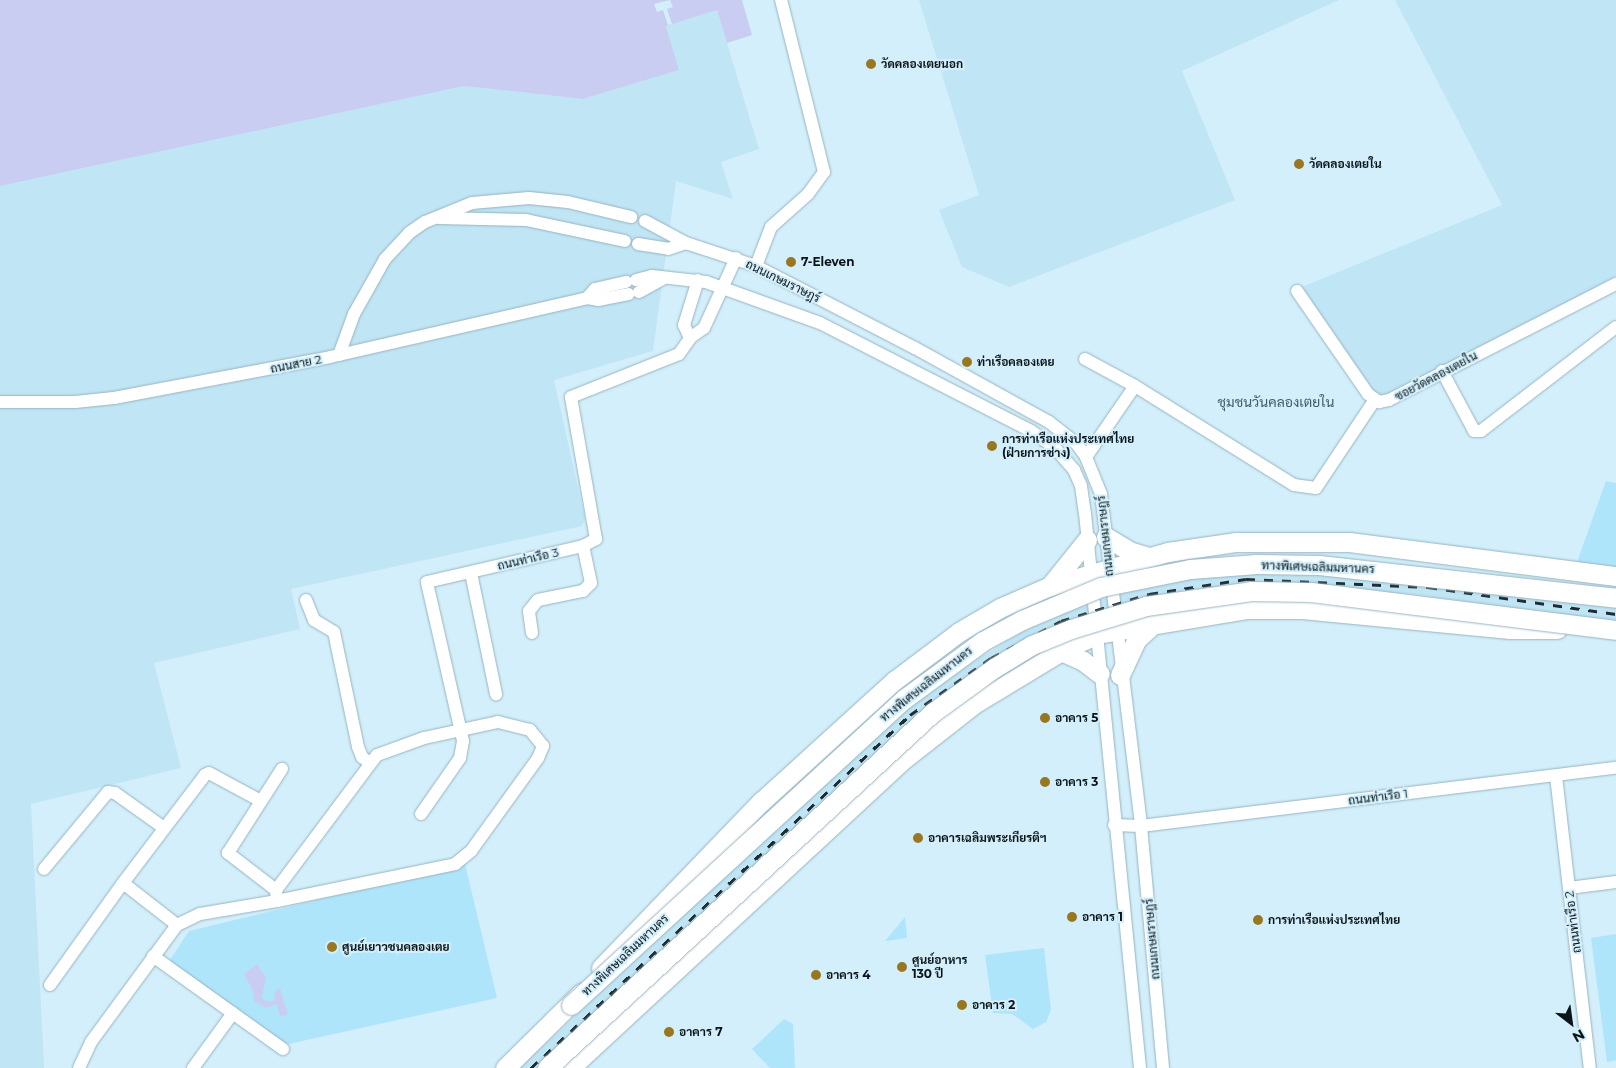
<!DOCTYPE html>
<meta charset="utf-8">
<style>
body{margin:0}
#map{position:relative;width:1616px;height:1068px;overflow:hidden;background:#d2effb;font-family:Montserrat,Sarabun,sans-serif}
div>[style]{position:absolute}
.built>*{inset:0;background:#c0e5f5}
.green>*{inset:0;background:#afe5fb}
.water>*{inset:0;background:#c9cdf1}
.pier>*{inset:0;background:#d2effb}
.roads{filter:drop-shadow(0 0 1px #98b3bf) drop-shadow(0 0 1px #98b3bf)}
.minor>*{height:12px;margin:-6px;padding:0 6px;transform-origin:6px;border-radius:6px;background:#fff}
.highway>*{height:19px;margin:-9.5px;padding:0 9.5px;transform-origin:9.5px;border-radius:9.5px;background:#fff}
.rail>*{height:3px;margin-top:-1.5px;transform-origin:0;background:repeating-linear-gradient(90deg,#202c31 0 9px,transparent 0 18px)}
.bridges{filter:drop-shadow(0 0 1px #98b3bf) drop-shadow(0 0 1px #98b3bf)}
.highway-bridge>*{height:19px;margin:-9.5px;padding:0 9.5px;transform-origin:9.5px;border-radius:9.5px;background:#fff}
.dots>*{width:14px;height:14px;translate:-50% -50%;box-sizing:border-box;border:2px solid #d2effb;border-radius:50%}
span{translate:-50% -50%;white-space:nowrap;text-align:center;line-height:1.15;-webkit-text-stroke:4px #d2effb;paint-order:stroke}
.poi-label{font-size:12px;color:#0b1519;font-weight:700}
.left{translate:0 -50%;text-align:left}
.street-label{font-size:12px;color:#0b1519}
.neighbourhood-label{font-size:14px;color:#435c66}
.north{position:absolute;left:1546px;top:998px;width:50px;height:50px;-webkit-text-stroke:4px #d2effb;paint-order:stroke;rotate:150deg;font-size:14px;font-weight:700;line-height:20px;text-align:center;color:#0b1519}
.north::after{content:'';display:block;margin:auto;width:18px;height:22px;background:#0b1519;clip-path:polygon(50% 0,100% 100%,50% 72%,0 100%)}
</style>
<div id="map">
<div class="built">
<div style="clip-path:polygon(919px 0,1339px 0,1182px 71px,1235px 200px,1009px 287px,962px 267px,939px 210px,979px 195px)"></div>
<div style="clip-path:polygon(1395px 0,1616px 0,1616px 276px,1379px 405px,1297px 289px,1502px 205px)"></div>
<div style="clip-path:polygon(717px 10px,759px 149px,721px 162px,733px 199px,676px 181px,653px 351px,554px 380px,585px 519px,582px 526px,291px 589px,300px 629px,154px 663px,181px 768px,31px 804px,44px 1068px,0 1068px,0 186px,464px 86px,583px 99px,679px 70px,666px 26px)"></div>
<div style="clip-path:polygon(1246px 572px,1325px 573px,1616px 605px,1616px 624px,1415px 594px,1324px 589px,1206px 592px,996px 664px,543px 1068px,520px 1068px,883px 728px,958px 671px,1020px 633px,1092px 601px,1175px 581px)"></div>
</div>
<div class="green">
<div style="clip-path:polygon(1606px 481px,1616px 483px,1616px 571px,1576px 565px)"></div>
<div style="clip-path:polygon(465px 864px,497px 998px,284px 1045px,168px 963px,189px 931px)"></div>
<div style="clip-path:polygon(905px 917px,907px 938px,885px 941px)"></div>
<div style="clip-path:polygon(1616px 934px,1616px 1060px,1607px 1062px,1591px 938px)"></div>
<div style="clip-path:polygon(1044px 948px,1051px 1010px,1046px 1022px,1033px 1029px,1012px 1014px,993px 1013px,985px 955px)"></div>
<div style="clip-path:polygon(784px 1019px,793px 1024px,795px 1068px,770px 1068px,752px 1049px)"></div>
</div>
<div class="water">
<div style="clip-path:polygon(0 0,742px 0,752px 35px,727px 43px,717px 10px,666px 26px,679px 70px,583px 99px,464px 86px,0 186px)"></div>
<div style="clip-path:polygon(257px 964px,266px 977px,262px 997px,265px 1001px,274px 1001px,275px 991px,280px 988px,288px 1015px,280px 1016px,277px 1004px,266px 1008px,254px 1001px,253px 991px,244px 974px)"></div>
</div>
<div class="pier">
<div style="clip-path:polygon(670px 0,673px 7px,667px 9px,672px 24px,668px 25px,663px 10px,657px 12px,654px 4px)"></div>
</div>
<div class="roads">
<div class="minor">
<div style="left:439px;top:218px;width:87px;rotate:1.3deg"></div>
<div style="left:526px;top:220px;width:101px;rotate:12deg"></div>
<div style="left:645px;top:221px;width:47px;rotate:28.2deg"></div>
<div style="left:686px;top:243px;width:74px;rotate:18.2deg"></div>
<div style="left:756px;top:266px;width:179px;rotate:27.3deg"></div>
<div style="left:915px;top:348px;width:153px;rotate:28.9deg"></div>
<div style="left:1049px;top:422px;width:34px;rotate:38deg"></div>
<div style="left:1076px;top:443px;width:17px;rotate:54deg"></div>
<div style="left:1086px;top:457px;width:40px;rotate:68deg"></div>
<div style="left:1101px;top:494px;width:334px;rotate:83.1deg"></div>
<div style="left:1141px;top:826px;width:243px;rotate:84.8deg"></div>
<div style="left:638px;top:244px;width:30px;rotate:9deg"></div>
<div style="left:668px;top:249px;width:19px;rotate:-18deg"></div>
<div style="left:756px;top:266px;width:42px;rotate:-69deg"></div>
<div style="left:771px;top:227px;width:50px;rotate:-41.7deg"></div>
<div style="left:808px;top:194px;width:27px;rotate:-54deg"></div>
<div style="left:824px;top:172px;width:177px;rotate:-104deg"></div>
<div style="left:636px;top:280px;width:16px;rotate:-14deg"></div>
<div style="left:652px;top:276px;width:54px;rotate:6.3deg"></div>
<div style="left:706px;top:282px;width:121px;rotate:19.8deg"></div>
<div style="left:820px;top:323px;width:237px;rotate:27.1deg"></div>
<div style="left:1031px;top:431px;width:29px;rotate:35deg"></div>
<div style="left:1055px;top:448px;width:29px;rotate:49deg"></div>
<div style="left:1074px;top:470px;width:17px;rotate:66deg"></div>
<div style="left:1081px;top:486px;width:27px;rotate:82deg"></div>
<div style="left:1085px;top:513px;width:558px;rotate:84.34deg"></div>
<div style="left:1297px;top:291px;width:125px;rotate:55.4deg"></div>
<div style="left:1368px;top:394px;width:14px;rotate:36deg"></div>
<div style="left:1379px;top:402px;width:10px;rotate:-11deg"></div>
<div style="left:1389px;top:400px;width:255px;rotate:-27.1deg"></div>
<div style="left:639px;top:292px;width:29px;rotate:-29deg"></div>
<div style="left:587px;top:298px;width:12px;rotate:-48deg"></div>
<div style="left:595px;top:289px;width:32px;rotate:-13deg"></div>
<div style="left:690px;top:338px;width:14px;rotate:-115deg"></div>
<div style="left:684px;top:325px;width:47px;rotate:-72.7deg"></div>
<div style="left:339px;top:355px;width:44px;rotate:-69.9deg"></div>
<div style="left:354px;top:314px;width:63px;rotate:-60.6deg"></div>
<div style="left:385px;top:259px;width:35px;rotate:-47deg"></div>
<div style="left:409px;top:233px;width:19px;rotate:-35deg"></div>
<div style="left:425px;top:222px;width:51px;rotate:-22deg"></div>
<div style="left:472px;top:203px;width:57px;rotate:-5deg"></div>
<div style="left:529px;top:198px;width:39px;rotate:6deg"></div>
<div style="left:568px;top:202px;width:65px;rotate:13.4deg"></div>
<div style="left:1085px;top:359px;width:57px;rotate:28.4deg"></div>
<div style="left:1442px;top:371px;width:64px;rotate:61.8deg"></div>
<div style="left:1472px;top:427px;width:4px;rotate:63deg"></div>
<div style="left:1474px;top:431px;width:7px"></div>
<div style="left:1481px;top:431px;width:170px;rotate:-37.6deg"></div>
<div style="left:0;top:402px;width:75px"></div>
<div style="left:75px;top:402px;width:39px;rotate:-6deg"></div>
<div style="left:114px;top:398px;width:220px;rotate:-10.7deg"></div>
<div style="left:330px;top:357px;width:264px;rotate:-12.9deg"></div>
<div style="left:587px;top:298px;width:11px;rotate:10deg"></div>
<div style="left:598px;top:300px;width:31px;rotate:-11deg"></div>
<div style="left:1086px;top:457px;width:86px;rotate:-55.4deg"></div>
<div style="left:1135px;top:386px;width:187px;rotate:31.9deg"></div>
<div style="left:1294px;top:485px;width:22px;rotate:8deg"></div>
<div style="left:1316px;top:488px;width:105px;rotate:-56.3deg"></div>
<div style="left:471px;top:573px;width:124px;rotate:78.3deg"></div>
<div style="left:306px;top:600px;width:22px;rotate:68deg"></div>
<div style="left:314px;top:620px;width:23px;rotate:31deg"></div>
<div style="left:334px;top:632px;width:117px;rotate:78.2deg"></div>
<div style="left:358px;top:747px;width:11px;rotate:68deg"></div>
<div style="left:362px;top:757px;width:10px;rotate:37deg"></div>
<div style="left:532px;top:633px;width:22px;rotate:-98deg"></div>
<div style="left:529px;top:611px;width:14px;rotate:-51deg"></div>
<div style="left:538px;top:600px;width:46px;rotate:-11.3deg"></div>
<div style="left:583px;top:591px;width:11px;rotate:-45deg"></div>
<div style="left:591px;top:583px;width:38px;rotate:-102deg"></div>
<div style="left:1556px;top:776px;width:294px;rotate:83.4deg"></div>
<div style="left:421px;top:814px;width:68px;rotate:-55.1deg"></div>
<div style="left:460px;top:758px;width:17px;rotate:-80deg"></div>
<div style="left:463px;top:741px;width:163px;rotate:-102.8deg"></div>
<div style="left:427px;top:582px;width:160px;rotate:-13deg"></div>
<div style="left:583px;top:546px;width:15px;rotate:-28deg"></div>
<div style="left:596px;top:539px;width:144px;rotate:-100deg"></div>
<div style="left:571px;top:397px;width:116px;rotate:-21.7deg"></div>
<div style="left:679px;top:354px;width:19px;rotate:-55deg"></div>
<div style="left:690px;top:338px;width:17px;rotate:-36deg"></div>
<div style="left:704px;top:328px;width:77px;rotate:-65.4deg"></div>
<div style="left:1114px;top:825px;width:27px;rotate:2deg"></div>
<div style="left:1141px;top:826px;width:479px;rotate:-7deg"></div>
<div style="left:44px;top:869px;width:100px;rotate:-50.3deg"></div>
<div style="left:108px;top:792px;width:7px;rotate:8deg"></div>
<div style="left:115px;top:793px;width:60px;rotate:35.5deg"></div>
<div style="left:123px;top:883px;width:136px;rotate:-52.8deg"></div>
<div style="left:205px;top:775px;width:4px;rotate:-27deg"></div>
<div style="left:209px;top:773px;width:59px;rotate:28.3deg"></div>
<div style="left:1569px;top:888px;width:47px;rotate:-7.3deg"></div>
<div style="left:276px;top:890px;width:61px;rotate:-142.4deg"></div>
<div style="left:228px;top:853px;width:100px;rotate:-57.3deg"></div>
<div style="left:153px;top:956px;width:160px;rotate:35.6deg"></div>
<div style="left:50px;top:985px;width:125px;rotate:-54.4deg"></div>
<div style="left:123px;top:883px;width:68px;rotate:37.9deg"></div>
<div style="left:79px;top:1068px;width:29px;rotate:-65deg"></div>
<div style="left:91px;top:1042px;width:145px;rotate:-53.7deg"></div>
<div style="left:177px;top:925px;width:25px;rotate:-26deg"></div>
<div style="left:200px;top:914px;width:78px;rotate:-9.6deg"></div>
<div style="left:277px;top:901px;width:182px;rotate:-11.7deg"></div>
<div style="left:455px;top:864px;width:21px;rotate:-39deg"></div>
<div style="left:471px;top:851px;width:115px;rotate:-54.2deg"></div>
<div style="left:538px;top:758px;width:13px;rotate:-67deg"></div>
<div style="left:543px;top:746px;width:21px;rotate:-129deg"></div>
<div style="left:530px;top:730px;width:33px;rotate:-166deg"></div>
<div style="left:498px;top:722px;width:76px;rotate:167.8deg"></div>
<div style="left:424px;top:738px;width:50px;rotate:160.1deg"></div>
<div style="left:377px;top:755px;width:169px;rotate:126.8deg"></div>
<div style="left:276px;top:890px;width:11px;rotate:85deg"></div>
<div style="left:193px;top:1068px;width:68px;rotate:-54deg"></div>
</div>
<div class="highway">
<div style="left:1106px;top:537px;width:27px;rotate:31deg"></div>
<div style="left:1129px;top:551px;width:21px;rotate:17deg"></div>
<div style="left:1050px;top:586px;width:59px;rotate:-51.2deg"></div>
<div style="left:1061px;top:651px;width:24px;rotate:24deg"></div>
<div style="left:1083px;top:661px;width:21px;rotate:37deg"></div>
<div style="left:1120px;top:675px;width:38px;rotate:-65deg"></div>
<div style="left:1136px;top:640px;width:25px;rotate:-43deg"></div>
<div style="left:601px;top:968px;width:231px;rotate:-46.1deg"></div>
<div style="left:761px;top:802px;width:180px;rotate:-42.3deg"></div>
<div style="left:894px;top:681px;width:81px;rotate:-37deg"></div>
<div style="left:959px;top:632px;width:48px;rotate:-30.3deg"></div>
<div style="left:1000px;top:608px;width:55px;rotate:-23.7deg"></div>
<div style="left:1050px;top:586px;width:123px;rotate:-16.1deg"></div>
<div style="left:1168px;top:552px;width:69px;rotate:-8.4deg"></div>
<div style="left:1236px;top:542px;width:113px"></div>
<div style="left:1349px;top:542px;width:269px;rotate:7.3deg"></div>
<div style="left:505px;top:1068px;width:107px;rotate:-44.6deg"></div>
<div style="left:570px;top:1068px;width:450px;rotate:-42.8deg"></div>
<div style="left:900px;top:762px;width:94px;rotate:-38.1deg"></div>
<div style="left:974px;top:704px;width:102px;rotate:-31.3deg"></div>
<div style="left:1061px;top:651px;width:40px;rotate:-25deg"></div>
<div style="left:1097px;top:634px;width:151px;rotate:-9.5deg"></div>
<div style="left:1246px;top:609px;width:56px"></div>
<div style="left:1302px;top:609px;width:209px;rotate:5.5deg"></div>
<div style="left:1510px;top:629px;width:47px"></div>
</div>
</div>
<div class="rail">
<div style="left:531px;top:1068px;width:518px;rotate:-42.97deg"></div>
<div style="left:910px;top:715px;width:99px;rotate:-35.1deg"></div>
<div style="left:991px;top:658px;width:79px;rotate:-27.9deg"></div>
<div style="left:1061px;top:621px;width:92px;rotate:-17.1deg"></div>
<div style="left:1149px;top:594px;width:98px;rotate:-8.8deg"></div>
<div style="left:1246px;top:579px;width:182px;rotate:2.5deg"></div>
<div style="left:1428px;top:587px;width:190px;rotate:8.2deg"></div>
</div>
<div class="bridges">
<div class="highway-bridge">
<div style="left:571px;top:1005px;width:452px;rotate:-42.6deg"></div>
<div style="left:904px;top:699px;width:98px;rotate:-36.3deg"></div>
<div style="left:983px;top:641px;width:44px;rotate:-28.3deg"></div>
<div style="left:1022px;top:620px;width:86px;rotate:-22.7deg"></div>
<div style="left:1101px;top:587px;width:91px;rotate:-11.4deg"></div>
<div style="left:1190px;top:569px;width:67px;rotate:-4.3deg"></div>
<div style="left:1257px;top:564px;width:62px;rotate:0.9deg"></div>
<div style="left:1319px;top:565px;width:299px;rotate:6.3deg"></div>
<div style="left:547px;top:1068px;width:524px;rotate:-42.68deg"></div>
<div style="left:932px;top:713px;width:77px;rotate:-36deg"></div>
<div style="left:994px;top:668px;width:44px;rotate:-31.2deg"></div>
<div style="left:1032px;top:645px;width:42px;rotate:-22.3deg"></div>
<div style="left:1071px;top:629px;width:78px;rotate:-17deg"></div>
<div style="left:1146px;top:606px;width:106px;rotate:-8.1deg"></div>
<div style="left:1251px;top:591px;width:60px;rotate:1deg"></div>
<div style="left:1311px;top:592px;width:307px;rotate:7.1deg"></div>
</div>
</div>
<div class="dots">
<div style="left:871px;top:64px;background:#997721"></div>
<div style="left:1299px;top:164px;background:#997721"></div>
<div style="left:791px;top:262px;background:#997721"></div>
<div style="left:967px;top:362px;background:#997721"></div>
<div style="left:992px;top:446px;background:#997721"></div>
<div style="left:1045px;top:718px;background:#997721"></div>
<div style="left:1045px;top:782px;background:#997721"></div>
<div style="left:918px;top:838px;background:#997721"></div>
<div style="left:1072px;top:917px;background:#997721"></div>
<div style="left:1258px;top:920px;background:#997721"></div>
<div style="left:332px;top:947px;background:#997721"></div>
<div style="left:902px;top:967px;background:#997721"></div>
<div style="left:816px;top:975px;background:#997721"></div>
<div style="left:962px;top:1005px;background:#997721"></div>
<div style="left:669px;top:1032px;background:#997721"></div>
</div>
<div class="poi-label">
<span class="left" style="left:881px;top:64px">วัดคลองเตยนอก</span>
<span class="left" style="left:1309px;top:164px">วัดคลองเตยใน</span>
<span class="left" style="left:801px;top:262px">7-Eleven</span>
<span class="left" style="left:977px;top:362px">ท่าเรือคลองเตย</span>
<span class="left" style="left:1002px;top:446px">การท่าเรือแห่งประเทศไทย<br>(ฝ่ายการช่าง)</span>
<span class="left" style="left:1055px;top:718px">อาคาร 5</span>
<span class="left" style="left:1055px;top:782px">อาคาร 3</span>
<span class="left" style="left:928px;top:838px">อาคารเฉลิมพระเกียรติฯ</span>
<span class="left" style="left:1082px;top:917px">อาคาร 1</span>
<span class="left" style="left:1268px;top:920px">การท่าเรือแห่งประเทศไทย</span>
<span class="left" style="left:342px;top:947px">ศูนย์เยาวชนคลองเตย</span>
<span class="left" style="left:912px;top:967px">ศูนย์อาหาร<br>130 ปี</span>
<span class="left" style="left:826px;top:975px">อาคาร 4</span>
<span class="left" style="left:972px;top:1005px">อาคาร 2</span>
<span class="left" style="left:679px;top:1032px">อาคาร 7</span>
</div>
<div class="street-label">
<span style="left:783px;top:281px;rotate:26deg">ถนนเกษมราษฎร์</span>
<span style="left:296px;top:364px;rotate:-11deg">ถนนสาย 2</span>
<span style="left:1436px;top:376px;rotate:-28deg">ซอยวัดคลองเตยใน</span>
<span style="left:1105px;top:536px;rotate:-96deg">ถนนเกษมราษฎร์</span>
<span style="left:528px;top:559px;rotate:-13deg">ถนนท่าเรือ 3</span>
<span style="left:1318px;top:567px;rotate:2deg">ทางพิเศษเฉลิมมหานคร</span>
<span style="left:926px;top:684px;rotate:-38deg">ทางพิเศษเฉลิมมหานคร</span>
<span style="left:1378px;top:797px;rotate:-7deg">ถนนท่าเรือ 1</span>
<span style="left:1573px;top:922px;rotate:-97deg">ถนนท่าเรือ 2</span>
<span style="left:1152px;top:939px;rotate:-95deg">ถนนเกษมราษฎร์</span>
<span style="left:625px;top:955px;rotate:-43deg">ทางพิเศษเฉลิมมหานคร</span>
</div>
<div class="neighbourhood-label">
<span style="left:1276px;top:402px">ชุมชนวันคลองเตยใน</span>
</div>
<div class="north">N</div>
</div>
